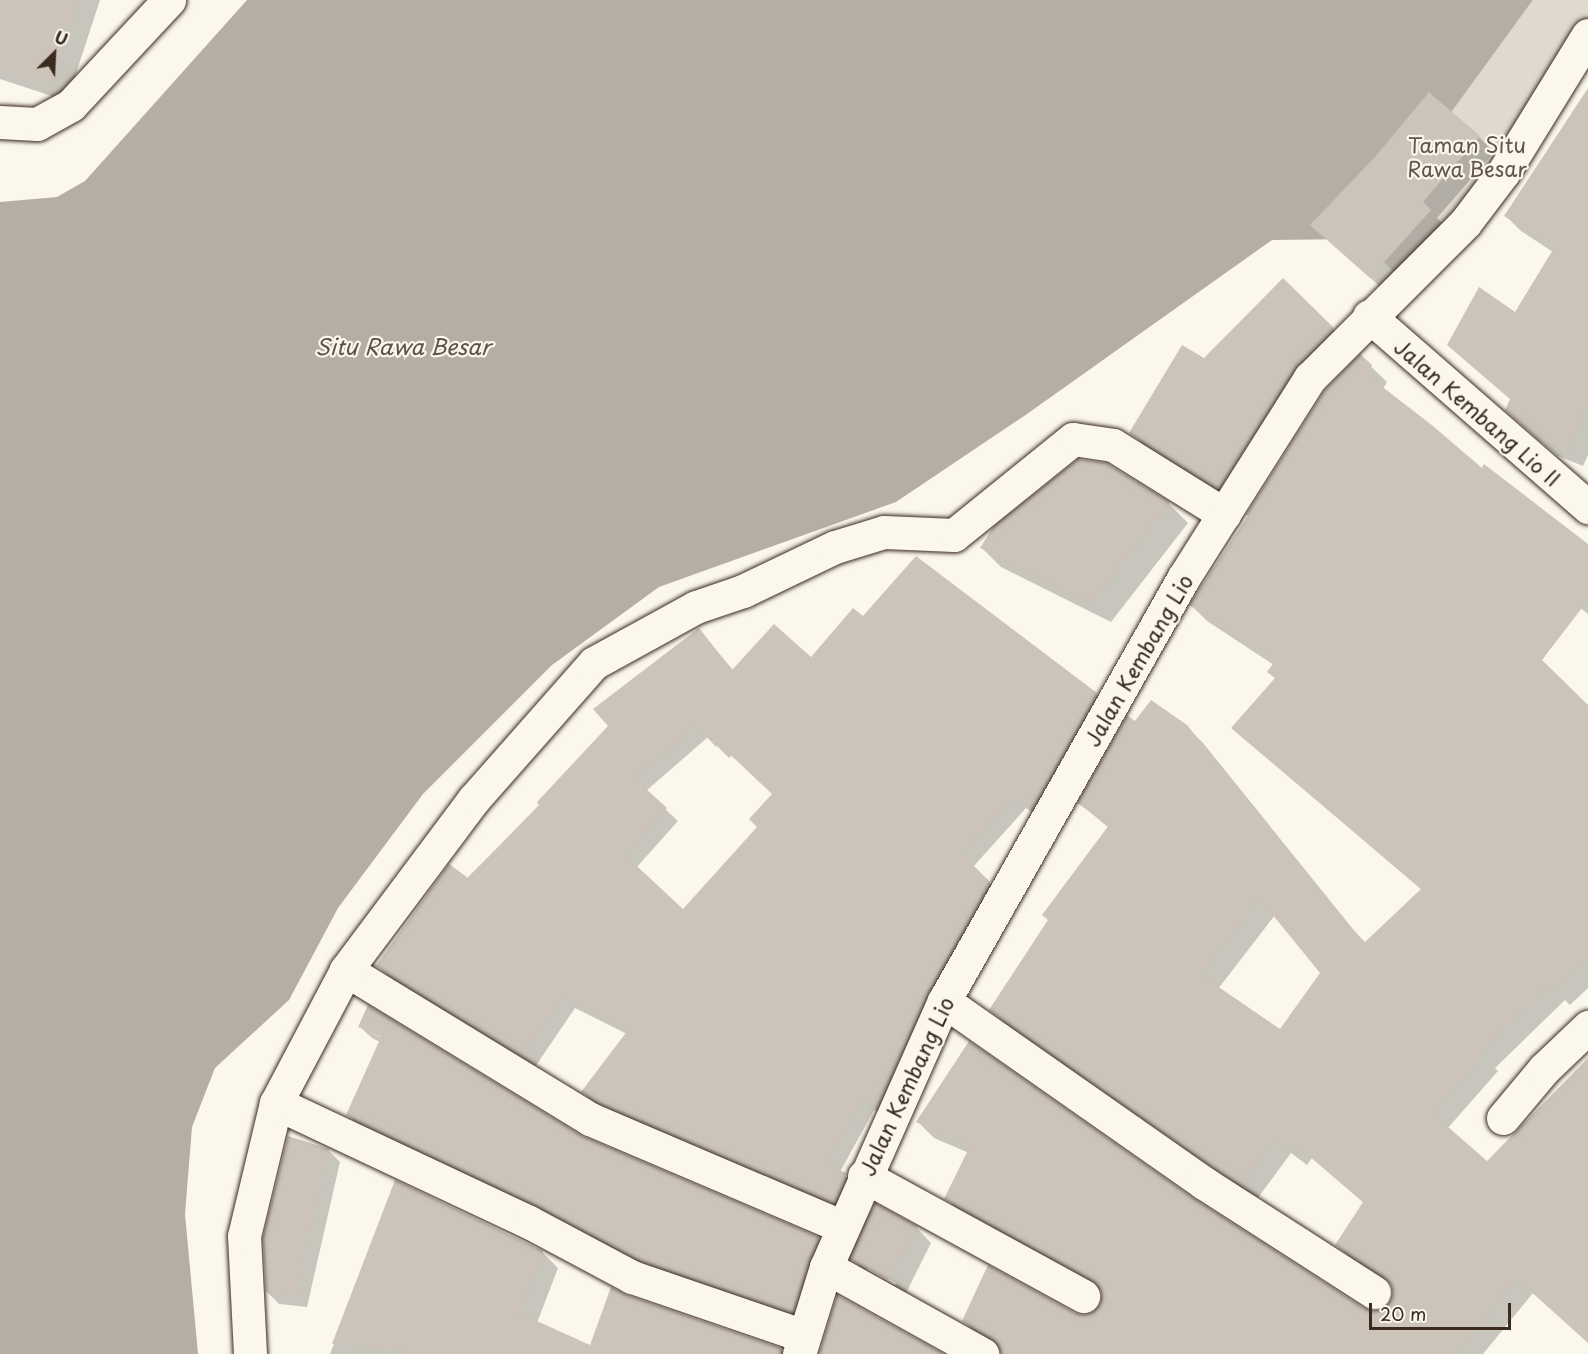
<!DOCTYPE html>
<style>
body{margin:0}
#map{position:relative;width:1588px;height:1354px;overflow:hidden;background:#fbf7ec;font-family:"Playpen Sans",sans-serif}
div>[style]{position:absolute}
.green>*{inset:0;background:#dfd9ce}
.water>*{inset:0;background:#b6aea2}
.shadow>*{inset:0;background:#0003}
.building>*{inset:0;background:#ccc4b9;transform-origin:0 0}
.roads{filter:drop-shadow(0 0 2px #3b2a1e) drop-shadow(0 0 2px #3b2a1e)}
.minor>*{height:33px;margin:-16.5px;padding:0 16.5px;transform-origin:16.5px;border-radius:16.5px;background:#fbf7ec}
span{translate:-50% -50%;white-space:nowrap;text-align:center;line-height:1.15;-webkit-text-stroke:4.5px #fbf7ec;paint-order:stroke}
.park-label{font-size:21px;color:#64564a}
.street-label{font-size:21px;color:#3b2a1e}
.water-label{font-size:22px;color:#605246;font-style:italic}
.north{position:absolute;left:24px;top:24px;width:60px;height:60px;-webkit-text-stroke:4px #fbf7ec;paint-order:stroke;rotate:24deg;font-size:16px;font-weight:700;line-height:24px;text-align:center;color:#3b2a1e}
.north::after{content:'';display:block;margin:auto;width:21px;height:27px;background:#3b2a1e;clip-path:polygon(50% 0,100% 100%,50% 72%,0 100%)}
.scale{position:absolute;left:1369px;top:1303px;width:142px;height:27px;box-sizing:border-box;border:3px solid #3b2a1e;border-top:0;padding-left:8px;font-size:18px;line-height:21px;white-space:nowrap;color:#3b2a1e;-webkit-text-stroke:4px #fbf7ec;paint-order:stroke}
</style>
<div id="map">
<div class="green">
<div style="clip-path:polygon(1533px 0,1588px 0,1588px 35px,1405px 282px,1359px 239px)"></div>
</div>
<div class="water">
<div style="clip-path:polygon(247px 0,1533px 0,1359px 239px,1272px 240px,1027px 414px,896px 502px,659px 587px,552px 665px,423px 794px,338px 908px,289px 1000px,215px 1068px,192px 1127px,185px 1214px,198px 1354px,0 1354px,0 202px,57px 197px,85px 181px)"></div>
</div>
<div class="shadow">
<div style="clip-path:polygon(0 0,100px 0,67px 101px,0 79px)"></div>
<div style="clip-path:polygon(1588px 91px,1588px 455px,1583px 466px,1558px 456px,1523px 426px,1511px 400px,1516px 314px,1553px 252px,1521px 231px,1506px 216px)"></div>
<div style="clip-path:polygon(1479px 137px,1494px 152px,1437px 218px,1445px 226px,1386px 292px,1312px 225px)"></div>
<div style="clip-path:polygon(1283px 280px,1352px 348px,1238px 506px,1150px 452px,1131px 432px)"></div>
<div style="clip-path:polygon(evenodd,1360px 356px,1387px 382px,1383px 389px,1483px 471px,1588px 546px,1588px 614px,1440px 499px,1409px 534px,1588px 707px,1588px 988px,1570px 1005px,1565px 1000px,1495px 1068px,1498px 1071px,1447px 1129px,1487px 1163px,1588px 1061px,1588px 1342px,1533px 1293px,1483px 1354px,1002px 1354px,1001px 1349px,979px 1337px,964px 1321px,1074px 1314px,1084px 1316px,1094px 1313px,1101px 1305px,1102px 1291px,962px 1214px,946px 1198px,969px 1153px,934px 1138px,918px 1122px,1192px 1200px,1363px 1309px,1374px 1312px,1383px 1310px,1391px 1303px,1394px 1292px,1393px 1286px,1353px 1260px,1337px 1245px,1364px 1203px,1312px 1158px,1307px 1165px,1291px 1153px,1257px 1199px,1007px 1025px,991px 1010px,1109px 828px,1079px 803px,1136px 724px,1186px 726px,1203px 743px,1365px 944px,1422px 890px,1233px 728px,1276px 679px,1274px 665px,1207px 621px,1191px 605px,1360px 356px,1275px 915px,1322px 972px,1280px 1031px,1218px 989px,1275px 915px)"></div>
<div style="clip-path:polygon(1106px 464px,1169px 504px,1188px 523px,1111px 622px,1001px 567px,982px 548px)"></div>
<div style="clip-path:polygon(evenodd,863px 619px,1096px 694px,1108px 706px,1039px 817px,1026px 808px,973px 867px,1001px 895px,890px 1117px,874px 1110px,840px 1172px,857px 1187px,846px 1214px,595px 1104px,583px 1092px,627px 1034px,575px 1008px,535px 1067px,390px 978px,378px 966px,541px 805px,699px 630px,733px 670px,812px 659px,863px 619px,708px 737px,729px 758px,732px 755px,774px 794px,759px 828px,683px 911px,636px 868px,678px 821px,646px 791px,708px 737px)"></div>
<div style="clip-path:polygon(360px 1027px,582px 1138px,818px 1238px,830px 1250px,804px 1323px,653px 1271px,359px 1126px,348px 1115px,380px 1042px,372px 1038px)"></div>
<div style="clip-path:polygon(328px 1150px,340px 1162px,307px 1307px,279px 1304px,267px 1292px)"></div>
<div style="clip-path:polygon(396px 1182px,542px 1252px,558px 1268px,537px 1323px,591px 1347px,625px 1296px,780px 1349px,785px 1354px,330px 1354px)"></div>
<div style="clip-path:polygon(evenodd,916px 1227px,931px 1243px,905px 1295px,867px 1274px,852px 1259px,916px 1227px,867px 1267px,896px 1283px,895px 1286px,867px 1270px,867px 1267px)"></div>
</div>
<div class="building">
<div style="clip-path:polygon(0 0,78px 0,51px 85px,0 68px)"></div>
<div style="clip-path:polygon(1588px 88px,1588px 402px,1568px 451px,1540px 441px,1505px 410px,1510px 399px,1447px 345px,1479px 287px,1515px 312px,1554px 248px,1504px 216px)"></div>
<div style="clip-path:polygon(1429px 92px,1480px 136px,1423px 202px,1431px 210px,1370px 278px,1310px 225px,1374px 158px)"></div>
<div style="clip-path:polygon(1283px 278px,1334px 328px,1294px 368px,1218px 488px,1129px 433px,1182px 345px,1204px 358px)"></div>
<div style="clip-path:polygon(evenodd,1360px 354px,1372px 365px,1367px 375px,1433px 426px,1482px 468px,1484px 464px,1588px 544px,1588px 600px,1542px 660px,1588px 705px,1588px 958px,1553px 990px,1549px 986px,1480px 1052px,1483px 1054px,1432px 1113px,1487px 1161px,1588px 1058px,1588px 1343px,1517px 1279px,1455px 1354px,1001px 1354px,998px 1345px,992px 1338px,962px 1321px,988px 1265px,1075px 1313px,1084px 1315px,1093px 1312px,1100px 1304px,1102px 1295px,1099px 1286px,1092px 1280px,1004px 1231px,1005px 1229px,944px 1199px,970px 1146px,916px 1122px,969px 1041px,1193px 1198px,1364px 1308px,1373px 1311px,1382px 1309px,1390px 1302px,1393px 1293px,1391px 1284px,1385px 1277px,1335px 1245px,1363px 1202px,1295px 1144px,1291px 1150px,1275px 1139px,1241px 1184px,989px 1010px,1048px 920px,1042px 915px,1109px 825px,1077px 803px,1127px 715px,1135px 721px,1151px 700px,1187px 725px,1336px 912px,1365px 942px,1421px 889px,1231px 728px,1275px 678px,1267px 672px,1275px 661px,1189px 605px,1248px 516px,1246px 515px,1325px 390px,1360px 354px,1259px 898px,1320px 973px,1280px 1029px,1201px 975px,1259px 898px)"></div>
<div style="clip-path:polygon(1078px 459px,1106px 463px,1170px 502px,1091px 604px,980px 548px,994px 526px)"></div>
<div style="clip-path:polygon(evenodd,916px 556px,1097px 693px,1046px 782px,1044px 781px,1027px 806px,1014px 797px,962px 854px,990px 882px,964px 912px,956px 942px,927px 993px,877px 1105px,862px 1099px,826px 1163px,846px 1173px,834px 1203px,599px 1102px,581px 1092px,628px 1030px,562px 997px,522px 1055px,376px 966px,449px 864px,468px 878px,539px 805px,537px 802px,608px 726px,593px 709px,699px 628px,732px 670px,774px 624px,811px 657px,853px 608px,863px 616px,916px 556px,696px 725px,716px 747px,719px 744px,772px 794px,749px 819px,757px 827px,683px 909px,625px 855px,667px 808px,634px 778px,696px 725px)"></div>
<div style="clip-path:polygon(368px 1005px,582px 1136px,819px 1237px,792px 1312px,640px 1260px,537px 1205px,346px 1115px,381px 1037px,358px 1027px)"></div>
<div style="clip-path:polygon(288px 1136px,329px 1149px,295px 1295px,266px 1292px,263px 1238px)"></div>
<div style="clip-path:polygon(395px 1180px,543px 1251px,519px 1313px,590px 1345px,611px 1287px,626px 1295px,781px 1348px,781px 1354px,402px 1354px,403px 1350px,332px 1344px)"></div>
<div style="left:875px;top:1203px;width:48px;height:61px;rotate:29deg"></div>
<div style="clip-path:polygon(837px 1295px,944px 1354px,819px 1354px)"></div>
</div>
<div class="roads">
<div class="minor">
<div style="left:0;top:122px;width:37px;rotate:3deg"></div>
<div style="left:37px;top:124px;width:39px;rotate:-29deg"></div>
<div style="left:71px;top:105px;width:144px;rotate:-47deg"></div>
<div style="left:1369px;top:316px;width:291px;rotate:41.1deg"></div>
<div style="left:346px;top:970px;width:286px;rotate:31.4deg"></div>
<div style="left:590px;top:1119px;width:275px;rotate:23.1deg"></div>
<div style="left:944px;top:1001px;width:317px;rotate:35deg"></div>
<div style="left:1204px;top:1183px;width:202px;rotate:32.7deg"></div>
<div style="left:276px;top:1103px;width:280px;rotate:25.2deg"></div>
<div style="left:529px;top:1222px;width:117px;rotate:28.1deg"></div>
<div style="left:632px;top:1277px;width:182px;rotate:18.9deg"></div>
<div style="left:1503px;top:1118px;width:64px;rotate:-50.1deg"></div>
<div style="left:1544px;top:1069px;width:61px;rotate:-43.7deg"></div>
<div style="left:864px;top:1176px;width:250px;rotate:28.7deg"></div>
<div style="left:826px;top:1267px;width:179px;rotate:29.1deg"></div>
<div style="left:250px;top:1354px;width:118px;rotate:-92.9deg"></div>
<div style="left:244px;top:1236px;width:137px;rotate:-76.5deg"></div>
<div style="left:276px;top:1103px;width:150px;rotate:-62.2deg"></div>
<div style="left:346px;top:970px;width:214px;rotate:-53.2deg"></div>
<div style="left:474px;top:799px;width:181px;rotate:-48.6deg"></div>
<div style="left:594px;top:663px;width:116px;rotate:-28.8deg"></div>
<div style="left:696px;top:607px;width:50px;rotate:-18.8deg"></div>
<div style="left:743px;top:591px;width:102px;rotate:-25.6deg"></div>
<div style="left:835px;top:547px;width:51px;rotate:-17deg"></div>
<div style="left:884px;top:532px;width:70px;rotate:2.5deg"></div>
<div style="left:954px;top:535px;width:153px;rotate:-38.9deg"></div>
<div style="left:1073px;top:439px;width:40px;rotate:8.5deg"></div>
<div style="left:1113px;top:445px;width:131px;rotate:31.9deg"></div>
<div style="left:799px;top:1354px;width:91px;rotate:-72.8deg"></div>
<div style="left:826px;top:1267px;width:291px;rotate:-66.1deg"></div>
<div style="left:944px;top:1001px;width:487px;rotate:-60.5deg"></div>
<div style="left:1184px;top:577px;width:236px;rotate:-57.7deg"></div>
<div style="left:1310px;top:378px;width:219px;rotate:-45deg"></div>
<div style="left:1465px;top:223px;width:63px;rotate:-52.8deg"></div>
<div style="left:1503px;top:173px;width:162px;rotate:-58.4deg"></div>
</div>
</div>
<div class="park-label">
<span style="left:1467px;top:156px">Taman Situ<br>Rawa Besar</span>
</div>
<div class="street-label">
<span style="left:1478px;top:412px;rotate:41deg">Jalan Kembang Lio II</span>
<span style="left:1138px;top:660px;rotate:-60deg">Jalan Kembang Lio</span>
<span style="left:906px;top:1086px;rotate:-65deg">Jalan Kembang Lio</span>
</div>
<div class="water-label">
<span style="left:403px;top:346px">Situ Rawa Besar</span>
</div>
<div class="north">U</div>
<div class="scale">20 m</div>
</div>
